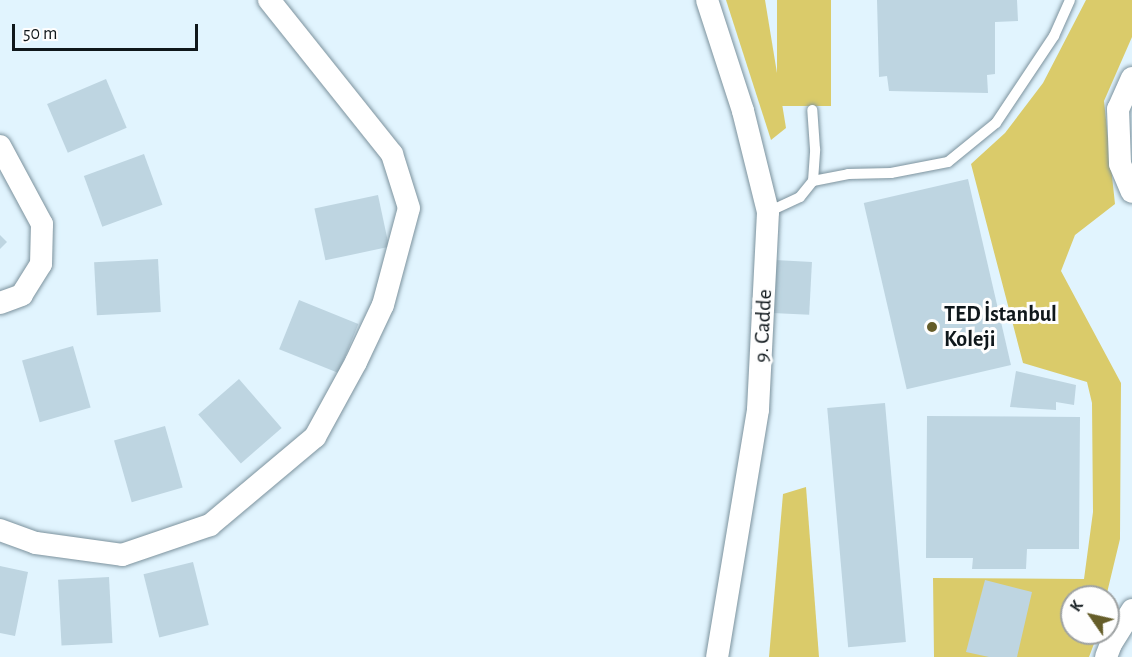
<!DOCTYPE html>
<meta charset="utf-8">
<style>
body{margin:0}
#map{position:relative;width:1132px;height:657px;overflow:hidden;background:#e1f4fe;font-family:"Alegreya Sans",sans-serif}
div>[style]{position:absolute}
.green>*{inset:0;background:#dacb6a;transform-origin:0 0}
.building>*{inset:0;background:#bed5e1;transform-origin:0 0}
.roads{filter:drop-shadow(0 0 2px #7c929d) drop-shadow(0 0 2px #7c929d)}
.lane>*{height:10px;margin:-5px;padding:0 5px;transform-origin:5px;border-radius:5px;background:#fff}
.street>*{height:22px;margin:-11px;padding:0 11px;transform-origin:11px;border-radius:11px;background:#fff}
.dots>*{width:16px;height:16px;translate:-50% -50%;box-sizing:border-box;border:3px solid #fefefe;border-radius:50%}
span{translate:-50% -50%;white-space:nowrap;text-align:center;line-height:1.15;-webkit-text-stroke:6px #fefefe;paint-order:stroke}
.poi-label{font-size:22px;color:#0f171b;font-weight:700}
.left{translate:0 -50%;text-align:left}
.street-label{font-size:22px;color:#0f171b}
.north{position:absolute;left:1060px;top:585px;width:60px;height:60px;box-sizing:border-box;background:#fefefe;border:2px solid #9ea2a3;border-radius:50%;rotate:304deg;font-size:16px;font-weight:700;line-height:24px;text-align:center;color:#0f171b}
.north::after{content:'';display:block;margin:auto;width:21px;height:27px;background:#655d29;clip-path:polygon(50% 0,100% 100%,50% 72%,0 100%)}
.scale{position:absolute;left:12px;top:24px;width:186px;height:27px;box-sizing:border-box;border:3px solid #0f171b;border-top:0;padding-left:8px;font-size:18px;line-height:21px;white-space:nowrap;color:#0f171b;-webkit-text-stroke:4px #fefefe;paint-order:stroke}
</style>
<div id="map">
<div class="green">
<div style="clip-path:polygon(726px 0,765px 0,786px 128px,771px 140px)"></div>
<div style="left:777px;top:0;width:54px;height:106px"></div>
<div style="clip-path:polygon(1086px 0,1132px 0,1132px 37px,1104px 101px,1115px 204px,1075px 235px,1061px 271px,1121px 383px,1120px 539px,1106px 597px,1072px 597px,1072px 633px,1098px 633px,1089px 657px,934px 657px,933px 578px,1084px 579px,1093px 512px,1092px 403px,1087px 382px,1023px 363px,971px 164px,1005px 133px,1043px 83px)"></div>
<div style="clip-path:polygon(806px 487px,819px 657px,769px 657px,783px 494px)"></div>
</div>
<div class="building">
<div style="clip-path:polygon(877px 0,1017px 0,1018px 21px,995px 22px,995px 74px,987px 75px,988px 93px,889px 91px,887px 76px,879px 77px)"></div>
<div style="left:106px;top:79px;width:53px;height:64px;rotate:67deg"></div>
<div style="left:144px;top:154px;width:54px;height:64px;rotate:70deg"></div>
<div style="left:968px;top:179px;width:191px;height:107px;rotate:77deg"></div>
<div style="left:378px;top:195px;width:53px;height:65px;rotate:78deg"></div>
<div style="clip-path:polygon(0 235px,7px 242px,0 249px)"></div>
<div style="left:158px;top:259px;width:53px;height:64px;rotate:87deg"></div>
<div style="left:775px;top:260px;width:37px;height:53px;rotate:3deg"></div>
<div style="left:299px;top:300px;width:64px;height:53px;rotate:22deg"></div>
<div style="left:73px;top:346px;width:64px;height:53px;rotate:74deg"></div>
<div style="clip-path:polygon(1016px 371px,1076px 385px,1074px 405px,1056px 402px,1056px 410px,1010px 407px)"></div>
<div style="left:239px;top:379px;width:65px;height:54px;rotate:49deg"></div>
<div style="left:885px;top:403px;width:240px;height:58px;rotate:85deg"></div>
<div style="clip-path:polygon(927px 416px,1080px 417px,1079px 549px,1027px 549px,1026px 569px,972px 569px,973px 558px,926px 558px)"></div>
<div style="left:165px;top:426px;width:64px;height:53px;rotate:74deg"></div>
<div style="left:193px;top:562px;width:65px;height:51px;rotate:76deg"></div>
<div style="clip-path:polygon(0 566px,28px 572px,15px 636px,0 633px)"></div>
<div style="left:109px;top:577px;width:66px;height:51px;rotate:87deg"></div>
<div style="clip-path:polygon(985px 580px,1032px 592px,1017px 657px,989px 657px,966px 652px)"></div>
</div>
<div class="roads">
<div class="lane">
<div style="left:813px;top:181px;width:36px;rotate:-11deg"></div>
<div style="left:848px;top:174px;width:43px;rotate:-1.3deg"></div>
<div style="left:891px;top:173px;width:58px;rotate:-10.9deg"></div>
<div style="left:948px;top:162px;width:62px;rotate:-39.1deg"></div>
<div style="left:996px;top:123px;width:105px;rotate:-56.3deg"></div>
<div style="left:1054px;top:36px;width:39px;rotate:-66deg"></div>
<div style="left:768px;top:212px;width:35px;rotate:-25deg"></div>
<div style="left:800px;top:197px;width:21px;rotate:-51deg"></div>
<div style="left:813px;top:181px;width:32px;rotate:-86deg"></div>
<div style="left:815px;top:149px;width:39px;rotate:-94deg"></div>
</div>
<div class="street">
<div style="left:707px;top:0;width:117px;rotate:72deg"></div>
<div style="left:743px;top:111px;width:104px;rotate:76.1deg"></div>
<div style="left:768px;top:212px;width:198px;rotate:92.9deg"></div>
<div style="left:758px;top:410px;width:250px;rotate:99.4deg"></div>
<div style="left:1132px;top:78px;width:34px;rotate:114deg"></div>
<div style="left:1118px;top:109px;width:55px;rotate:87.9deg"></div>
<div style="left:1120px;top:164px;width:30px;rotate:67deg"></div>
<div style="left:0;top:146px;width:89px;rotate:61.7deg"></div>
<div style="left:42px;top:224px;width:40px;rotate:91.4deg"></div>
<div style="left:41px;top:264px;width:36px;rotate:122deg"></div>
<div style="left:22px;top:295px;width:23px;rotate:160deg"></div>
<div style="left:0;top:530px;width:38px;rotate:20deg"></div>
<div style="left:36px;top:543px;width:87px;rotate:7.9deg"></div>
<div style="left:122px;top:555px;width:93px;rotate:-18.8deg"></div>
<div style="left:210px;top:525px;width:137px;rotate:-40deg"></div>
<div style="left:315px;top:437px;width:85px;rotate:-61.3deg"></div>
<div style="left:356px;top:362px;width:63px;rotate:-64.7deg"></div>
<div style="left:383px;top:305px;width:100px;rotate:-75deg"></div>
<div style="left:409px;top:208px;width:57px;rotate:-107.5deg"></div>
<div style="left:392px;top:154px;width:197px;rotate:-128.6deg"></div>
<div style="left:1106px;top:657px;width:14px;rotate:-69deg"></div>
<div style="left:1111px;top:644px;width:40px;rotate:-58deg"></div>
</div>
</div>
<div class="dots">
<div style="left:932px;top:327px;background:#655d29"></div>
</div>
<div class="poi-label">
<span class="left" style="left:944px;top:327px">TED İstanbul<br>Koleji</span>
</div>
<div class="street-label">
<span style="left:763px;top:326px;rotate:-87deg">9. Cadde</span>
</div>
<div class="north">K</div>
<div class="scale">50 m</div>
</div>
